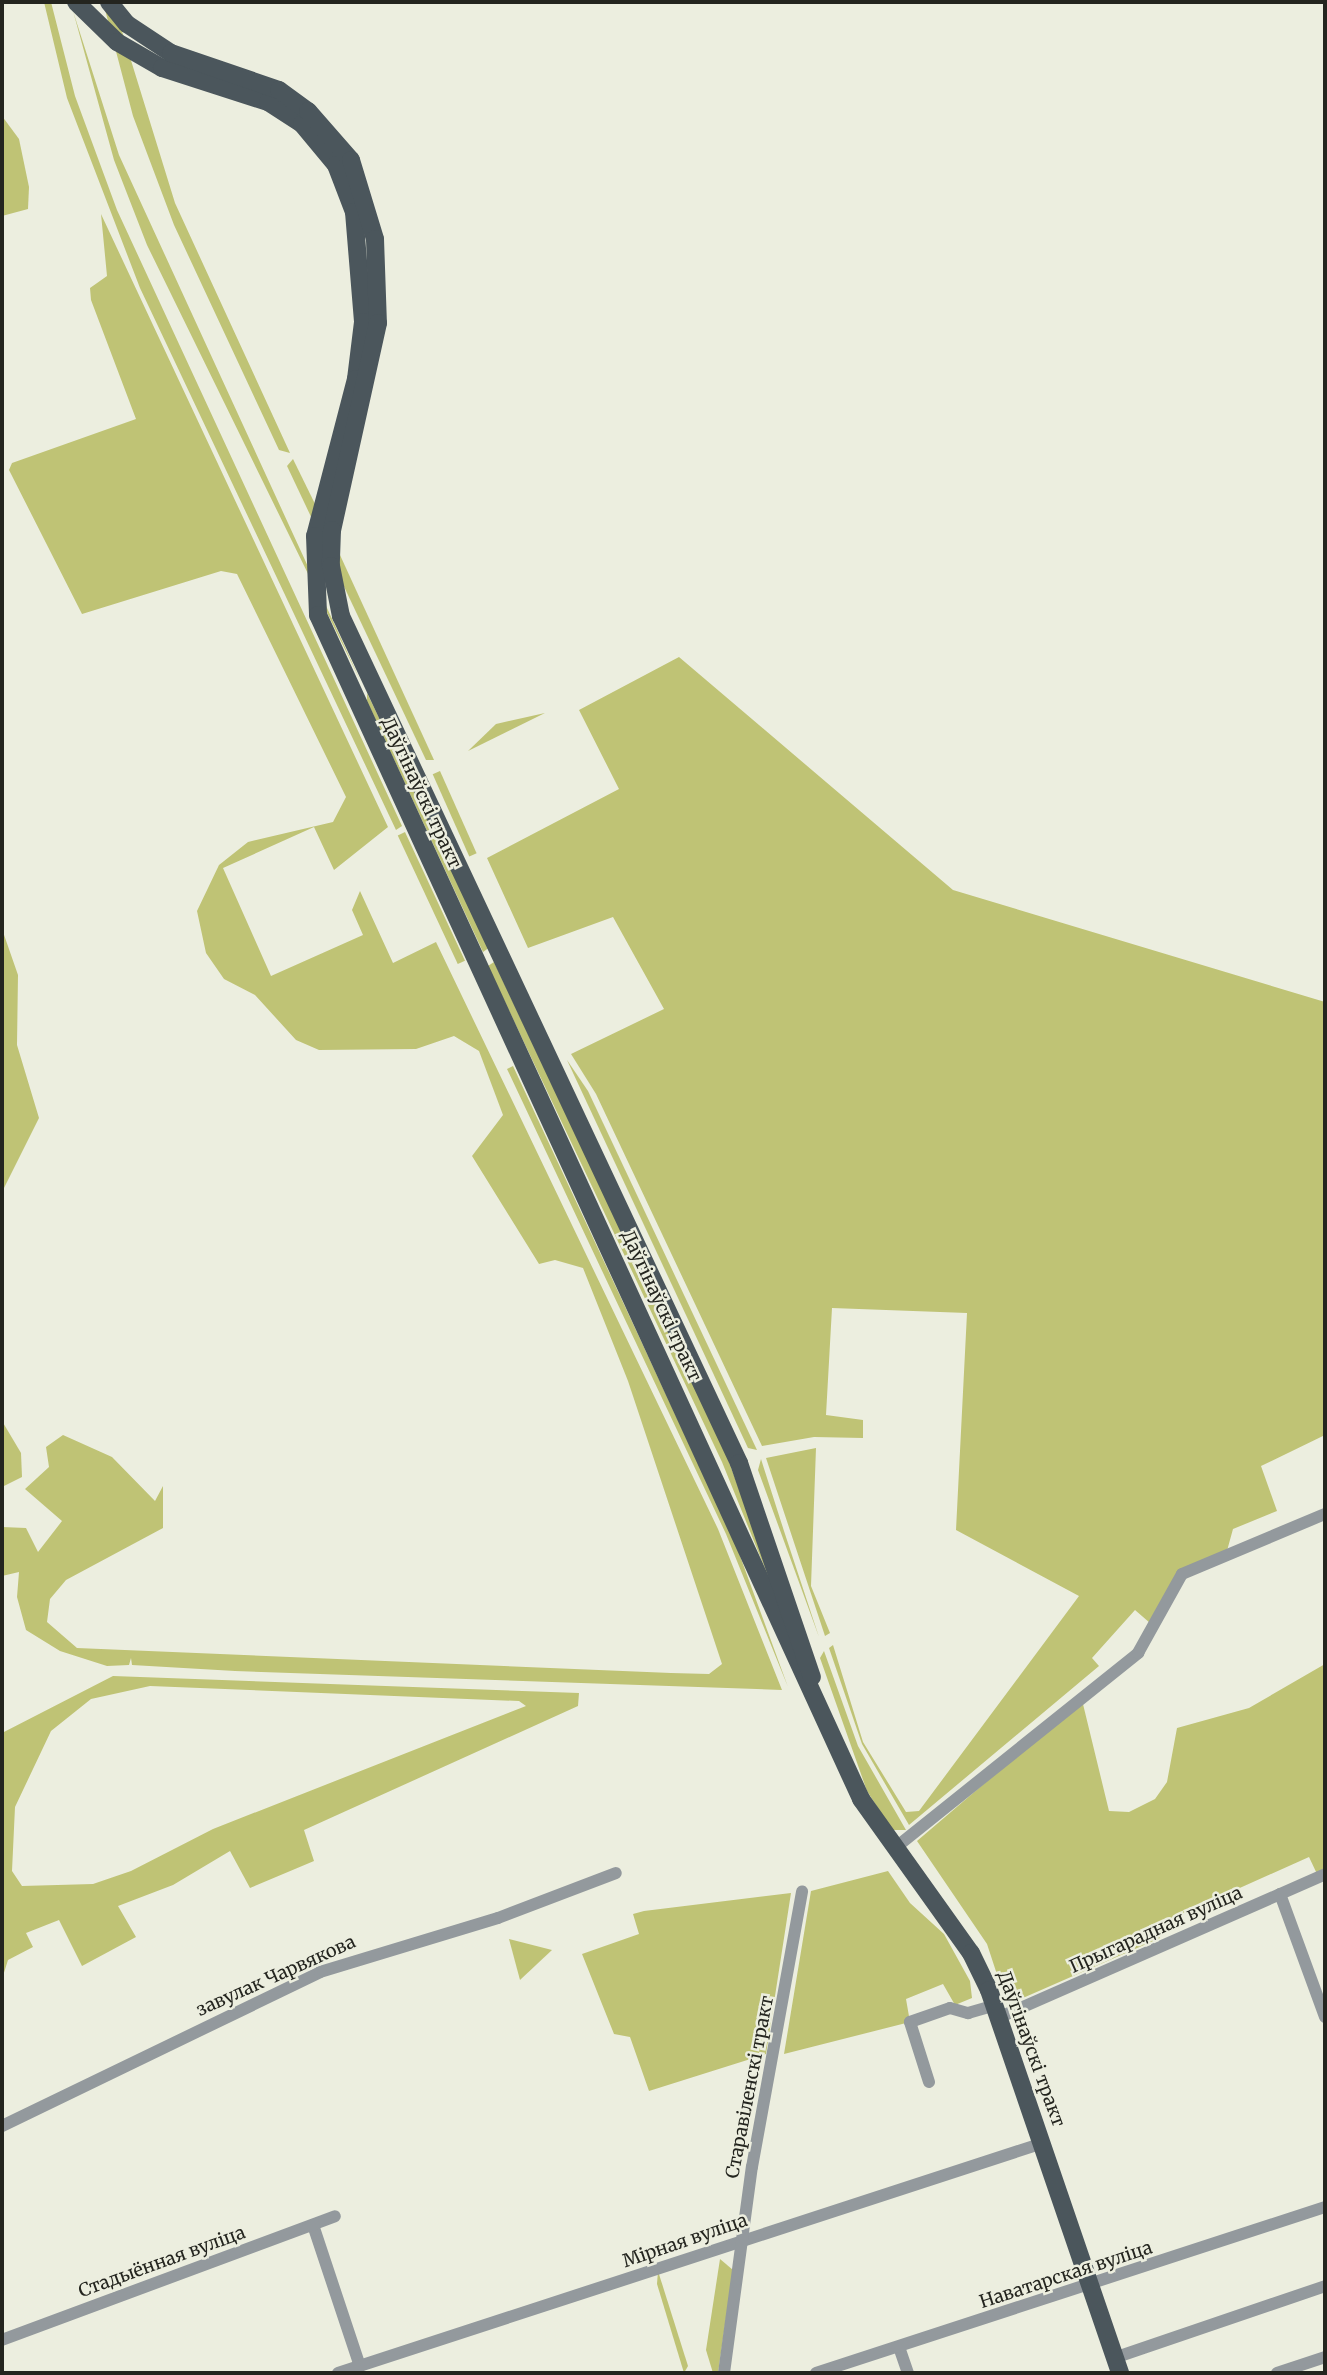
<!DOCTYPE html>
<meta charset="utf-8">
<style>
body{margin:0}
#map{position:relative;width:1327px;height:2375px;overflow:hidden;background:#eceedf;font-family:Merriweather,serif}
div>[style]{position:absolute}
.green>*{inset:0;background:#bfc375;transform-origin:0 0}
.street>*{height:12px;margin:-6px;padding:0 6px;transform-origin:6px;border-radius:6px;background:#93999d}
.primary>*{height:18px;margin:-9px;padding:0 9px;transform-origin:9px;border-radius:9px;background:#4b565c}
span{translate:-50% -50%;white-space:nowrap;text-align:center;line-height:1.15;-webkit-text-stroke:5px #eceedf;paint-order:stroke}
.street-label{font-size:18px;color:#24251f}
.frame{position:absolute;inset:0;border:4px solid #24251f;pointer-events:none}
</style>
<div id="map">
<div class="green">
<div style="clip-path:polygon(44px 2px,51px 2px,75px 96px,117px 210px,402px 826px,396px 830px,140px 288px,67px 98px)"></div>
<div style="clip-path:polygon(103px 2px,113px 2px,175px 203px,290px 453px,279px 450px,174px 225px,133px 116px)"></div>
<div style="clip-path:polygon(73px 11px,119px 155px,361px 682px,147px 245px,114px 160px)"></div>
<div style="clip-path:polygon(2px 116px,19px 139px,29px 187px,28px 209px,2px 216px)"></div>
<div style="clip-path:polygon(101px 214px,388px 827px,334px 870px,314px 827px,223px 868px,271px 976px,363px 935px,352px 910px,360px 891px,393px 963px,436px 942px,718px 1529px,782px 1690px,235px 1671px,132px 1665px,131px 1658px,129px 1665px,107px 1666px,60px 1651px,26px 1630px,17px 1597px,19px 1572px,2px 1576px,2px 1527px,26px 1528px,38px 1552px,62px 1521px,25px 1489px,49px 1467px,46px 1447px,63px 1435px,112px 1457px,155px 1501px,163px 1486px,163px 1528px,66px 1580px,50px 1599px,47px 1622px,77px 1648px,671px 1673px,709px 1674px,722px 1664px,628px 1381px,583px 1268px,555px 1260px,539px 1264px,472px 1156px,503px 1115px,479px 1051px,454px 1036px,416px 1049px,319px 1050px,296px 1040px,255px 995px,224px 979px,206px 953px,197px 911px,219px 865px,248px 842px,333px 822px,346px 797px,237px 574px,221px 571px,82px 614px,9px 470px,12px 463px,136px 419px,91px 300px,90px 288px,107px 276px)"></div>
<div style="clip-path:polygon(293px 459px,340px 555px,434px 760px,426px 760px,287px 466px)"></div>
<div style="clip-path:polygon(679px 657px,953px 890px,1325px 1002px,1325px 1435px,1261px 1466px,1277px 1511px,1233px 1529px,1225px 1558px,1182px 1574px,1150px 1623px,1135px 1610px,1092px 1658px,1099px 1666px,909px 1825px,862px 1744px,829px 1648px,833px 1645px,863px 1742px,906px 1812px,919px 1811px,1079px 1596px,956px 1530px,967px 1313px,832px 1308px,826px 1415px,863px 1420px,863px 1438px,814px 1437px,762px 1446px,596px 1094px,571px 1054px,664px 1009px,613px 917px,528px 948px,487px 858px,619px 789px,579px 710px)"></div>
<div style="clip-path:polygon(367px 693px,490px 947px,483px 952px,367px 701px)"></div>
<div style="clip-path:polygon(545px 713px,468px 751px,496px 724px)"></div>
<div style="left:440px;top:771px;width:90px;height:8px;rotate:66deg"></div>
<div style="left:405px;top:832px;width:142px;height:8px;rotate:65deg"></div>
<div style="clip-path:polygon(2px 929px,18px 975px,17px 1045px,39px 1118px,2px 1192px)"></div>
<div style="clip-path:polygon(494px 962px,725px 1451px,798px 1650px,722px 1462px,488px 966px)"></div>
<div style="clip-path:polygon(567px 1060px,588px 1091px,757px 1450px,748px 1448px)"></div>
<div style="clip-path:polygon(513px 1066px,736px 1545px,788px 1687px,726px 1534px,507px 1069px)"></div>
<div style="clip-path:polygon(2px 1421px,21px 1453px,22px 1477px,2px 1487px)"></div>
<div style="clip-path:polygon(816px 1448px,811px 1586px,830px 1633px,825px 1636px,766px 1458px)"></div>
<div style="clip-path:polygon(761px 1459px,784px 1531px,819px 1637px,758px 1470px)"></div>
<div style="clip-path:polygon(824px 1651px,858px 1746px,906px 1830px,892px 1830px,867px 1791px,820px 1658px)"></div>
<div style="clip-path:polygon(1325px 1664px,1325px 1873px,1318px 1876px,1309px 1857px,1155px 1926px,1160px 1938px,1007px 2005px,987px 1944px,917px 1841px,1082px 1700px,1109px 1811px,1129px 1812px,1155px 1799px,1167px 1782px,1177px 1728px,1249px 1708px)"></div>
<div style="clip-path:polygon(evenodd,113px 1676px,579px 1693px,578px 1706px,304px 1830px,314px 1861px,250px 1888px,230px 1851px,173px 1885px,118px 1906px,136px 1937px,82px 1966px,59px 1920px,26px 1933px,33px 1947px,8px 1960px,2px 1979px,2px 1733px,113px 1676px,150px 1686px,519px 1701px,526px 1706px,213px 1829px,131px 1871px,93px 1884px,22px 1886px,12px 1871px,15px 1807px,51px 1731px,91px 1699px,150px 1686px)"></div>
<div style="clip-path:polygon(888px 1871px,910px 1903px,944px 1934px,970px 1981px,972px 1998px,955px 2005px,943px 1984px,906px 1999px,910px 2022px,784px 2054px,811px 1891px)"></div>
<div style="clip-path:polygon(791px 1893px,766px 2054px,649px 2091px,630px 2037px,614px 2034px,582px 1954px,639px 1934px,633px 1914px,644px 1911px)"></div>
<div style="clip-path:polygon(509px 1939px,552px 1950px,520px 1980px)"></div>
<div style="clip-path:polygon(720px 2259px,733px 2270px,718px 2373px,713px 2373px,706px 2350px)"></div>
<div style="clip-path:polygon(658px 2271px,688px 2366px,684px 2373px,657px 2284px)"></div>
</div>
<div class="street">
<div style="left:895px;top:1848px;width:312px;rotate:-38.7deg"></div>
<div style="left:1138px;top:1653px;width:90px;rotate:-60.9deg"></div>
<div style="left:1182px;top:1574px;width:155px;rotate:-22.8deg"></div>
<div style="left:1280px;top:1894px;width:131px;rotate:69.9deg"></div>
<div style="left:1000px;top:2017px;width:355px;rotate:-23.7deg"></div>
<div style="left:929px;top:2082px;width:63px;rotate:-107.6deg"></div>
<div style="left:910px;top:2022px;width:42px;rotate:-19.3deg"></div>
<div style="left:950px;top:2008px;width:19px;rotate:16deg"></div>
<div style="left:968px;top:2013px;width:29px;rotate:-16deg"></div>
<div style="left:2px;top:2126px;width:353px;rotate:-25.8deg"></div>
<div style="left:320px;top:1972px;width:186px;rotate:-16.9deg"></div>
<div style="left:498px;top:1918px;width:126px;rotate:-20.9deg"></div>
<div style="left:313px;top:2225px;width:149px;rotate:71.6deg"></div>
<div style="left:2px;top:2340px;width:355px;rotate:-20.4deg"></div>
<div style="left:899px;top:2347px;width:28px;rotate:71deg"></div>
<div style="left:1114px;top:2358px;width:223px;rotate:-18.8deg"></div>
<div style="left:338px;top:2373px;width:742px;rotate:-18.07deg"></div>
<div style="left:724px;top:2373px;width:208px;rotate:-82.3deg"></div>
<div style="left:752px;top:2167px;width:280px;rotate:-79.7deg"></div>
<div style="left:816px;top:2373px;width:535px;rotate:-18.06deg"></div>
<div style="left:1277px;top:2373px;width:51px;rotate:-18.4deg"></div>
</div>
<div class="primary">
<div style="left:76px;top:2px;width:57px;rotate:44.3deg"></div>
<div style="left:117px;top:42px;width:52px;rotate:30deg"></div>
<div style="left:162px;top:68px;width:111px;rotate:17.8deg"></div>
<div style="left:268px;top:102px;width:40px;rotate:32.9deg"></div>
<div style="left:302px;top:124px;width:53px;rotate:50.3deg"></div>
<div style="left:336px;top:165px;width:50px;rotate:69deg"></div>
<div style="left:354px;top:212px;width:110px;rotate:85.3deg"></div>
<div style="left:363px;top:322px;width:57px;rotate:97deg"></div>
<div style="left:356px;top:379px;width:162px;rotate:104.6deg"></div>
<div style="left:315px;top:536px;width:79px;rotate:87.8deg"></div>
<div style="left:318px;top:615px;width:1303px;rotate:65.36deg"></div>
<div style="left:861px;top:1799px;width:189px;rotate:54.5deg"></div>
<div style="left:971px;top:1953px;width:41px;rotate:64.1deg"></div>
<div style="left:989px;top:1990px;width:405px;rotate:71.1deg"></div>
<div style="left:109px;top:2px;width:28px;rotate:51deg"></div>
<div style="left:127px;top:24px;width:53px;rotate:33.4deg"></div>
<div style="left:171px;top:53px;width:114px;rotate:18.9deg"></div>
<div style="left:279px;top:90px;width:36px;rotate:36deg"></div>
<div style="left:308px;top:111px;width:65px;rotate:48.7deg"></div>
<div style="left:351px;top:160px;width:83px;rotate:73.1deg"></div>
<div style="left:375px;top:239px;width:84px;rotate:88deg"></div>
<div style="left:378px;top:323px;width:212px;rotate:102.5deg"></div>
<div style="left:332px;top:530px;width:36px;rotate:92deg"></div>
<div style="left:331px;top:566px;width:51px;rotate:78.7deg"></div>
<div style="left:341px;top:616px;width:936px;rotate:64.83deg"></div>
<div style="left:739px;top:1463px;width:226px;rotate:71.2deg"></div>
</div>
<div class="street-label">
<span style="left:421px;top:793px;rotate:65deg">Даўгінаўскі тракт</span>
<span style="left:661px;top:1306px;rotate:65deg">Даўгінаўскі тракт</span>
<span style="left:1156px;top:1930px;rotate:-24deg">Прыгарадная вуліца</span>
<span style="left:276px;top:1976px;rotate:-24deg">завулак Чарвякова</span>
<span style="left:1031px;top:2049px;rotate:70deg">Даўгінаўскі тракт</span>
<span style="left:750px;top:2087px;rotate:-79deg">Старавіленскі тракт</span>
<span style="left:685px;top:2241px;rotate:-19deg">Мірная вуліца</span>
<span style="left:162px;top:2262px;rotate:-20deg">Стадыённая вуліца</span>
<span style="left:1066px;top:2275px;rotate:-18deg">Наватарская вуліца</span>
</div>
<div class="frame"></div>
</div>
